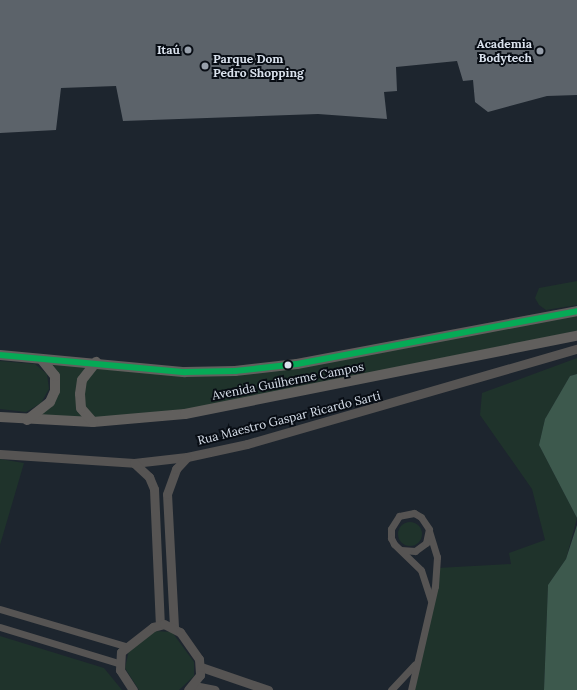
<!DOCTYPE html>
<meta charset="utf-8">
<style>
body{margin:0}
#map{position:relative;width:577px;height:690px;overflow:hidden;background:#1d252e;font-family:Lora,serif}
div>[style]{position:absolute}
.green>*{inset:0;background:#1f332b}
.round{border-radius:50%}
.forest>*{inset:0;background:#3d594d}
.building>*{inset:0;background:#5c636a}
.minor>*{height:7px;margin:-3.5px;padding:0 3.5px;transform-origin:3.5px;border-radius:3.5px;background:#565453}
.tertiary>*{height:9px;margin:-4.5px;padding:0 4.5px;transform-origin:4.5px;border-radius:4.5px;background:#565453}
.secondary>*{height:10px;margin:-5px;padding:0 5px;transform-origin:5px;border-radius:5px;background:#615f5d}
.bus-1>*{height:6px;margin:-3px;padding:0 3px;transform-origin:3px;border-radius:3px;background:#06aa56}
.dots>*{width:11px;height:11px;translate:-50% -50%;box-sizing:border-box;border:2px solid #080d14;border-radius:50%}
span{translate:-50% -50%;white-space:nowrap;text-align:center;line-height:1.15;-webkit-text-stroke:4px #080d14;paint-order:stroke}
.poi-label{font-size:12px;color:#d9e1ec;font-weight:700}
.right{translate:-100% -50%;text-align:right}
.left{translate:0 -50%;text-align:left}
.street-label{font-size:12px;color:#d9e1ec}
</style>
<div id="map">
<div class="green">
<div style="clip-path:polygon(577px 281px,577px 305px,546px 310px,539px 305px,535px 298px,539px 288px)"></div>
<div style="clip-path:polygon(577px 316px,577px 331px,187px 410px,92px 418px,85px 408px,85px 380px,98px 364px,241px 373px)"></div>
<div style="clip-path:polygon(577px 358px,577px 374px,570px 376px,545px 419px,539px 445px,577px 518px,566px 559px,548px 585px,544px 690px,411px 690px,437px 568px,511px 564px,509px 553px,545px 540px,532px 489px,480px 415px,482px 393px)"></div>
<div style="clip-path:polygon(0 361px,35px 364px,47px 374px,49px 389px,41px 403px,26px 412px,0 409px)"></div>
<div style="clip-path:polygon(49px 363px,88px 363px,79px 378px,83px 419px,36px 418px,52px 404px)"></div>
<div style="clip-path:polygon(0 459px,24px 463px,0 545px)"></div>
<div class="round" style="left:398px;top:522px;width:24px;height:24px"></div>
<div style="clip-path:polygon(155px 631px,172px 632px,194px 662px,194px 676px,179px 690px,139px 690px,125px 668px,129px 650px)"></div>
<div style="clip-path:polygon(0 636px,104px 668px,122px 690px,0 690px)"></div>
</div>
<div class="forest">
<div style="clip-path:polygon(577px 374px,577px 518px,539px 445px,545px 419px,570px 376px)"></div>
<div style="clip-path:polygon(577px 525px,577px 690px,544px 690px,548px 585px,566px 559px)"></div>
</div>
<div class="building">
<div style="clip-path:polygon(0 0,577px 0,577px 95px,547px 96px,488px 112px,475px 102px,473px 80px,463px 81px,457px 61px,396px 67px,397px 91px,384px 92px,387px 119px,318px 114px,123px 121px,116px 86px,61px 88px,56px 130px,0 133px)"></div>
</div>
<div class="minor">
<div style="left:401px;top:550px;width:14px;rotate:4deg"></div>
<div style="left:415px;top:551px;width:14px;rotate:-36deg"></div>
<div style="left:426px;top:543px;width:14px;rotate:-78deg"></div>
<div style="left:429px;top:529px;width:14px;rotate:-124deg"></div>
<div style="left:421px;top:517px;width:8px;rotate:-150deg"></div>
<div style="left:414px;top:513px;width:15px;rotate:169deg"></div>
<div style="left:399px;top:516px;width:15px;rotate:122deg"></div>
<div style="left:391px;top:529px;width:9px;rotate:90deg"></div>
<div style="left:391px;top:538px;width:7px;rotate:63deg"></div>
<div style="left:394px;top:544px;width:37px;rotate:44deg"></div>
<div style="left:421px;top:570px;width:32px;rotate:72deg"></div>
<div style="left:0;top:609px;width:130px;rotate:16.5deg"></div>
<div style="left:0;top:627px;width:123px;rotate:17deg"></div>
<div style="left:391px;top:690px;width:35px;rotate:-47deg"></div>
<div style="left:411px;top:690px;width:107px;rotate:-77deg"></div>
<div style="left:435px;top:586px;width:29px;rotate:-86deg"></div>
<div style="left:437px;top:557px;width:27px;rotate:-107deg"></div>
</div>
<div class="tertiary">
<div style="left:0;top:454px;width:134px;rotate:3.8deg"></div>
<div style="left:134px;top:463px;width:53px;rotate:-6.5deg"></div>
<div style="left:187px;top:457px;width:61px;rotate:-12.2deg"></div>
<div style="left:247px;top:444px;width:343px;rotate:-16.1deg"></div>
<div style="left:134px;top:463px;width:21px;rotate:43deg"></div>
<div style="left:149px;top:477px;width:13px;rotate:67deg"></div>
<div style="left:154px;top:489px;width:135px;rotate:87.5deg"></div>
<div style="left:174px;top:627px;width:133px;rotate:-93deg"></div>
<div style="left:167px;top:494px;width:27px;rotate:-70deg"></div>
<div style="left:176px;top:469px;width:16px;rotate:-47deg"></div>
<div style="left:201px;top:667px;width:71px;rotate:18.9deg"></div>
<div style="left:194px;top:686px;width:21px;rotate:11deg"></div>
<div style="left:133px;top:690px;width:24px;rotate:-123deg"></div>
<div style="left:120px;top:670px;width:18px;rotate:-87deg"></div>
<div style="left:121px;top:652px;width:41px;rotate:-38deg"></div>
<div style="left:153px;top:627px;width:11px;rotate:-15deg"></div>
<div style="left:164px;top:624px;width:18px;rotate:27deg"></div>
<div style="left:180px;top:632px;width:33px;rotate:55deg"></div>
<div style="left:199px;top:659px;width:16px;rotate:86deg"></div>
<div style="left:200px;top:675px;width:19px;rotate:129deg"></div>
</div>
<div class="secondary">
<div style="left:0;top:355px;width:186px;rotate:5.3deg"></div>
<div style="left:185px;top:372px;width:50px;rotate:-1.1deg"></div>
<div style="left:235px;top:371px;width:62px;rotate:-6.4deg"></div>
<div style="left:297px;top:364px;width:285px;rotate:-10.7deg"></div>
<div style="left:0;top:417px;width:93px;rotate:3.1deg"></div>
<div style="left:93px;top:422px;width:92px;rotate:-5deg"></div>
<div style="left:185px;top:414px;width:400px;rotate:-11.3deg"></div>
<div style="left:27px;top:420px;width:29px;rotate:-38deg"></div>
<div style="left:50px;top:402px;width:12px;rotate:-66deg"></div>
<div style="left:55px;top:391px;width:15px;rotate:-90deg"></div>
<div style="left:55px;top:376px;width:22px;rotate:-129deg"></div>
<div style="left:93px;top:422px;width:18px;rotate:-131deg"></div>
<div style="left:81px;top:408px;width:14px;rotate:-94deg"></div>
<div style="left:80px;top:394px;width:14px;rotate:-82deg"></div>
<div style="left:82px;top:380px;width:23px;rotate:-52deg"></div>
</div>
<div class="bus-1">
<div style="left:0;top:355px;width:186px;rotate:5.3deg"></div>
<div style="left:185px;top:372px;width:50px;rotate:-1.1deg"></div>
<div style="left:235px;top:371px;width:62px;rotate:-6.4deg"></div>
<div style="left:297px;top:364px;width:285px;rotate:-10.7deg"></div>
</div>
<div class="dots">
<div style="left:188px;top:50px;background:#979faa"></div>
<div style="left:540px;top:51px;background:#979faa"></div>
<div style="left:205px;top:66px;background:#979faa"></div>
<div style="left:288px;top:365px;background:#d9e1ec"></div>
</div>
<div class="poi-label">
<span class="right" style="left:532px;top:51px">Academia<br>Bodytech</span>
<span class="right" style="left:180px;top:50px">Itaú</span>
<span class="left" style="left:213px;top:66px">Parque Dom<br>Pedro Shopping</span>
</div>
<div class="street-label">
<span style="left:288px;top:381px;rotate:-11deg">Avenida Guilherme Campos</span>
<span style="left:289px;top:418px;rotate:-14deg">Rua Maestro Gaspar Ricardo Sarti</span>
</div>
</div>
